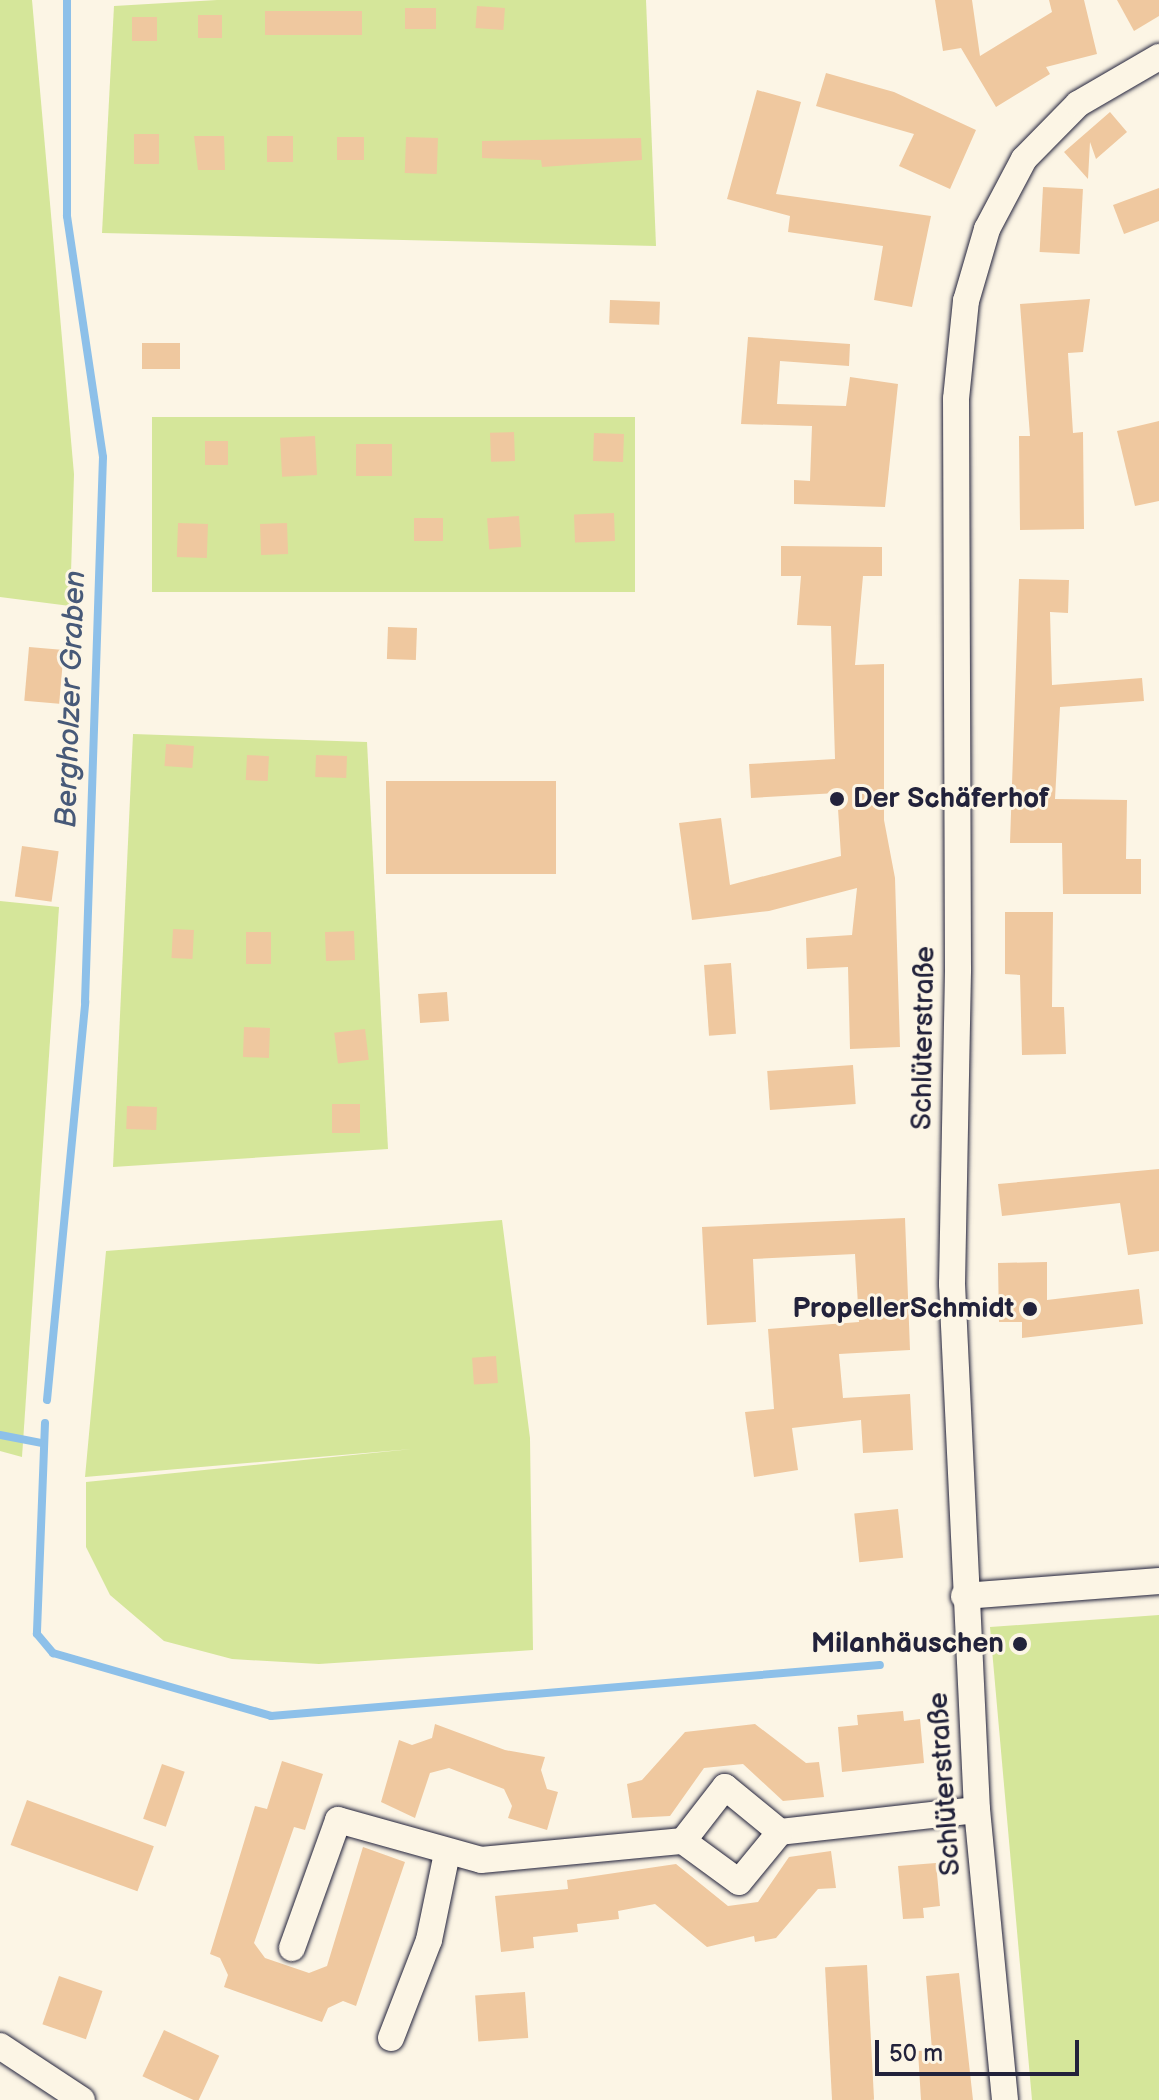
<!DOCTYPE html>
<meta charset="utf-8">
<style>
body{margin:0}
#map{position:relative;width:1159px;height:2100px;overflow:hidden;background:#fcf5e5;font-family:"Balsamiq Sans",sans-serif}
div>[style]{position:absolute}
.green>*{inset:0;background:#d5e69a;transform-origin:0 0}
.stream>*{height:8px;margin:-4px;padding:0 4px;transform-origin:4px;border-radius:4px;background:#8dc0e9}
.building>*{inset:0;background:#efc89f;transform-origin:0 0}
.roads{filter:drop-shadow(0 0 2px #22223b) drop-shadow(0 0 2px #22223b)}
.minor>*{height:26px;margin:-13px;padding:0 13px;transform-origin:13px;border-radius:13px;background:#fcf5e5}
.dots>*{width:22px;height:22px;translate:-50% -50%;box-sizing:border-box;border:4px solid #fcf5e5;border-radius:50%}
span{translate:-50% -50%;white-space:nowrap;text-align:center;line-height:1.15;-webkit-text-stroke:6px #fcf5e5;paint-order:stroke}
.poi-label{font-size:28px;color:#22223b;font-weight:700}
.left{translate:0 -50%;text-align:left}
.right{translate:-100% -50%;text-align:right}
.street-label{font-size:28px;color:#22223b}
.water-label{font-size:30px;color:#475978;font-style:italic}
.scale{position:absolute;left:875px;top:2040px;width:204px;height:36px;box-sizing:border-box;border:4px solid #22223b;border-top:0;padding-left:10px;font-size:24px;line-height:28px;white-space:nowrap;color:#22223b;-webkit-text-stroke:6px #fcf5e5;paint-order:stroke}
</style>
<div id="map">
<div class="green">
<div style="clip-path:polygon(0 0,32px 0,74px 474px,70px 606px,0 597px)"></div>
<div style="clip-path:polygon(217px 0,646px 0,656px 246px,102px 233px,114px 6px)"></div>
<div style="left:152px;top:417px;width:483px;height:175px"></div>
<div style="clip-path:polygon(133px 734px,367px 742px,388px 1149px,113px 1167px)"></div>
<div style="clip-path:polygon(0 901px,59px 907px,22px 1457px,0 1451px)"></div>
<div style="clip-path:polygon(502px 1220px,530px 1438px,533px 1650px,319px 1664px,232px 1659px,164px 1641px,110px 1595px,86px 1547px,86px 1482px,412px 1449px,85px 1477px,106px 1251px)"></div>
<div style="clip-path:polygon(1159px 1615px,1159px 2100px,1032px 2100px,990px 1627px)"></div>
</div>
<div class="stream">
<div style="left:47px;top:1400px;width:400px;rotate:-84.5deg"></div>
<div style="left:85px;top:1002px;width:545px;rotate:-88.11deg"></div>
<div style="left:103px;top:457px;width:244px;rotate:-98.5deg"></div>
<div style="left:67px;top:216px;width:216px;rotate:-90deg"></div>
<div style="left:45px;top:1423px;width:211px;rotate:92.2deg"></div>
<div style="left:37px;top:1634px;width:25px;rotate:50deg"></div>
<div style="left:53px;top:1653px;width:227px;rotate:16.1deg"></div>
<div style="left:271px;top:1716px;width:611px;rotate:-4.79deg"></div>
<div style="left:0;top:1435px;width:43px;rotate:10.8deg"></div>
</div>
<div class="building">
<div style="clip-path:polygon(935px 0,972px 0,980px 56px,1052px 12px,1049px 0,1084px 0,1097px 54px,1046px 67px,1050px 74px,996px 107px,961px 48px,943px 51px)"></div>
<div style="clip-path:polygon(1117px 0,1159px 0,1159px 16px,1134px 31px)"></div>
<div style="left:477px;top:6px;width:28px;height:22px;rotate:4deg"></div>
<div style="left:405px;top:8px;width:31px;height:21px"></div>
<div style="left:362px;top:11px;width:24px;height:97px;rotate:90deg"></div>
<div style="left:198px;top:15px;width:24px;height:23px"></div>
<div style="left:132px;top:17px;width:25px;height:24px"></div>
<div style="clip-path:polygon(826px 73px,894px 92px,976px 130px,950px 189px,899px 166px,914px 134px,816px 106px)"></div>
<div style="clip-path:polygon(757px 90px,801px 102px,776px 194px,931px 216px,912px 307px,874px 300px,883px 246px,788px 232px,790px 216px,727px 199px)"></div>
<div style="clip-path:polygon(1110px 112px,1127px 132px,1096px 159px,1090px 142px,1088px 179px,1064px 152px)"></div>
<div style="left:134px;top:134px;width:25px;height:30px"></div>
<div style="clip-path:polygon(194px 136px,224px 136px,225px 170px,198px 170px)"></div>
<div style="left:267px;top:136px;width:26px;height:26px"></div>
<div style="left:337px;top:137px;width:27px;height:23px"></div>
<div style="left:406px;top:137px;width:32px;height:36px;rotate:2deg"></div>
<div style="clip-path:polygon(641px 138px,642px 160px,542px 167px,541px 160px,482px 158px,482px 141px)"></div>
<div style="left:1043px;top:187px;width:40px;height:65px;rotate:3deg"></div>
<div style="clip-path:polygon(1159px 188px,1159px 221px,1124px 234px,1113px 205px)"></div>
<div style="clip-path:polygon(1090px 299px,1083px 352px,1068px 353px,1073px 433px,1083px 432px,1084px 529px,1020px 530px,1019px 436px,1030px 436px,1020px 304px)"></div>
<div style="left:610px;top:300px;width:50px;height:23px;rotate:2deg"></div>
<div style="clip-path:polygon(748px 337px,850px 344px,849px 366px,780px 361px,777px 404px,846px 406px,850px 377px,898px 384px,885px 507px,794px 504px,794px 480px,810px 481px,812px 426px,741px 424px)"></div>
<div style="left:142px;top:343px;width:38px;height:26px"></div>
<div style="clip-path:polygon(1159px 421px,1159px 501px,1135px 506px,1117px 431px)"></div>
<div style="left:514px;top:432px;width:29px;height:24px;rotate:88deg"></div>
<div style="left:594px;top:433px;width:30px;height:28px;rotate:2deg"></div>
<div style="left:315px;top:436px;width:39px;height:35px;rotate:87deg"></div>
<div style="left:205px;top:441px;width:23px;height:24px"></div>
<div style="left:356px;top:444px;width:36px;height:32px"></div>
<div style="left:614px;top:513px;width:28px;height:40px;rotate:88deg"></div>
<div style="left:519px;top:516px;width:31px;height:32px;rotate:86deg"></div>
<div style="left:414px;top:518px;width:29px;height:23px"></div>
<div style="left:178px;top:523px;width:30px;height:34px;rotate:2deg"></div>
<div style="left:287px;top:523px;width:31px;height:27px;rotate:88deg"></div>
<div style="clip-path:polygon(781px 546px,882px 547px,882px 576px,863px 576px,855px 665px,884px 664px,884px 820px,895px 878px,900px 1047px,850px 1049px,848px 967px,807px 969px,806px 938px,852px 935px,857px 888px,769px 911px,692px 920px,679px 823px,721px 818px,730px 885px,841px 856px,837px 793px,751px 798px,749px 764px,835px 759px,831px 626px,797px 625px,801px 576px,781px 576px)"></div>
<div style="clip-path:polygon(1019px 579px,1069px 580px,1068px 613px,1050px 612px,1052px 685px,1142px 678px,1144px 701px,1060px 707px,1055px 799px,1127px 800px,1126px 859px,1141px 859px,1141px 894px,1063px 894px,1062px 843px,1010px 843px)"></div>
<div style="left:388px;top:627px;width:29px;height:32px;rotate:2deg"></div>
<div style="left:29px;top:647px;width:35px;height:54px;rotate:5deg"></div>
<div style="left:166px;top:744px;width:28px;height:22px;rotate:4deg"></div>
<div style="left:247px;top:755px;width:22px;height:25px;rotate:3deg"></div>
<div style="left:316px;top:755px;width:31px;height:22px;rotate:2deg"></div>
<div style="left:386px;top:781px;width:170px;height:93px"></div>
<div style="left:22px;top:846px;width:37px;height:51px;rotate:8deg"></div>
<div style="clip-path:polygon(1005px 912px,1053px 912px,1052px 1007px,1064px 1007px,1066px 1054px,1022px 1055px,1020px 975px,1005px 974px)"></div>
<div style="left:173px;top:929px;width:21px;height:29px;rotate:3deg"></div>
<div style="left:354px;top:931px;width:29px;height:29px;rotate:88deg"></div>
<div style="left:246px;top:932px;width:25px;height:32px"></div>
<div style="left:731px;top:963px;width:71px;height:27px;rotate:86deg"></div>
<div style="left:447px;top:992px;width:29px;height:29px;rotate:86deg"></div>
<div style="left:244px;top:1027px;width:26px;height:30px;rotate:2deg"></div>
<div style="left:365px;top:1029px;width:31px;height:31px;rotate:83deg"></div>
<div style="left:853px;top:1065px;width:39px;height:86px;rotate:86deg"></div>
<div style="left:360px;top:1104px;width:29px;height:28px;rotate:90deg"></div>
<div style="left:127px;top:1106px;width:30px;height:23px;rotate:2deg"></div>
<div style="clip-path:polygon(1159px 1169px,1159px 1251px,1128px 1255px,1120px 1203px,1002px 1216px,998px 1184px)"></div>
<div style="clip-path:polygon(905px 1218px,910px 1350px,839px 1354px,843px 1398px,910px 1394px,913px 1450px,863px 1453px,861px 1420px,792px 1428px,798px 1470px,754px 1477px,745px 1412px,774px 1409px,768px 1329px,859px 1322px,855px 1254px,753px 1259px,756px 1322px,707px 1325px,702px 1227px)"></div>
<div style="clip-path:polygon(1047px 1262px,1047px 1300px,1139px 1289px,1143px 1324px,1022px 1338px,1022px 1322px,999px 1322px,998px 1263px)"></div>
<div style="left:496px;top:1356px;width:27px;height:24px;rotate:86deg"></div>
<div style="left:898px;top:1509px;width:49px;height:44px;rotate:84deg"></div>
<div style="clip-path:polygon(903px 1711px,904px 1721px,920px 1719px,924px 1763px,842px 1772px,838px 1727px,858px 1725px,857px 1715px)"></div>
<div style="clip-path:polygon(435px 1724px,505px 1750px,545px 1757px,541px 1770px,547px 1789px,558px 1792px,547px 1830px,508px 1818px,512px 1806px,504px 1789px,449px 1768px,430px 1773px,415px 1818px,381px 1802px,399px 1740px,412px 1745px,432px 1738px)"></div>
<div style="clip-path:polygon(755px 1724px,806px 1763px,819px 1762px,824px 1797px,783px 1801px,743px 1764px,704px 1768px,670px 1816px,632px 1818px,627px 1784px,642px 1780px,685px 1732px)"></div>
<div style="clip-path:polygon(282px 1761px,323px 1774px,305px 1830px,294px 1827px,254px 1943px,265px 1958px,309px 1973px,327px 1966px,363px 1847px,405px 1862px,356px 2006px,343px 2001px,328px 2008px,322px 2022px,224px 1987px,228px 1975px,220px 1958px,210px 1954px,255px 1806px,267px 1809px)"></div>
<div style="left:162px;top:1764px;width:24px;height:58px;rotate:19deg"></div>
<div style="left:27px;top:1800px;width:135px;height:48px;rotate:20deg"></div>
<div style="clip-path:polygon(831px 1851px,836px 1888px,818px 1889px,776px 1938px,755px 1942px,754px 1936px,707px 1947px,655px 1904px,618px 1911px,619px 1919px,577px 1924px,578px 1932px,533px 1937px,534px 1948px,501px 1952px,495px 1896px,568px 1889px,567px 1880px,676px 1864px,728px 1906px,758px 1902px,789px 1857px)"></div>
<div style="clip-path:polygon(936px 1863px,940px 1906px,923px 1908px,924px 1918px,903px 1919px,898px 1866px)"></div>
<div style="left:867px;top:1965px;width:135px;height:42px;rotate:87deg"></div>
<div style="clip-path:polygon(959px 1973px,973px 2100px,921px 2100px,918px 2051px,932px 2050px,926px 1976px)"></div>
<div style="left:59px;top:1976px;width:46px;height:51px;rotate:19deg"></div>
<div style="left:525px;top:1992px;width:46px;height:50px;rotate:86deg"></div>
<div style="left:164px;top:2030px;width:61px;height:51px;rotate:25deg"></div>
</div>
<div class="roads">
<div class="minor">
<div style="left:964px;top:1596px;width:196px;rotate:-4.4deg"></div>
<div style="left:780px;top:1832px;width:198px;rotate:-6.4deg"></div>
<div style="left:292px;top:1948px;width:136px;rotate:-70.2deg"></div>
<div style="left:338px;top:1820px;width:148px;rotate:15.6deg"></div>
<div style="left:481px;top:1860px;width:203px;rotate:-5.4deg"></div>
<div style="left:683px;top:1841px;width:69px;rotate:36.2deg"></div>
<div style="left:739px;top:1882px;width:65px;rotate:-50.6deg"></div>
<div style="left:780px;top:1832px;width:71px;rotate:-140.7deg"></div>
<div style="left:725px;top:1787px;width:68px;rotate:127.9deg"></div>
<div style="left:391px;top:2038px;width:105px;rotate:-68.8deg"></div>
<div style="left:429px;top:1940px;width:89px;rotate:-78.3deg"></div>
<div style="left:0;top:2046px;width:98px;rotate:33.4deg"></div>
<div style="left:1005px;top:2100px;width:291px;rotate:-95.5deg"></div>
<div style="left:977px;top:1810px;width:527px;rotate:-92.72deg"></div>
<div style="left:952px;top:1284px;width:315px;rotate:-88.9deg"></div>
<div style="left:958px;top:969px;width:570px;rotate:-90.2deg"></div>
<div style="left:956px;top:399px;width:99px;rotate:-84.2deg"></div>
<div style="left:966px;top:301px;width:75px;rotate:-73.7deg"></div>
<div style="left:987px;top:229px;width:79px;rotate:-62.1deg"></div>
<div style="left:1024px;top:159px;width:77px;rotate:-45.5deg"></div>
<div style="left:1078px;top:104px;width:94px;rotate:-30.1deg"></div>
</div>
</div>
<div class="dots">
<div style="left:837px;top:799px;background:#22223b"></div>
<div style="left:1030px;top:1309px;background:#22223b"></div>
<div style="left:1020px;top:1644px;background:#22223b"></div>
</div>
<div class="poi-label">
<span class="left" style="left:853px;top:799px">Der Schäferhof</span>
<span class="right" style="left:1014px;top:1309px">PropellerSchmidt</span>
<span class="right" style="left:1004px;top:1644px">Milanhäuschen</span>
</div>
<div class="street-label">
<span style="left:924px;top:1038px;rotate:-89deg">Schlüterstraße</span>
<span style="left:945px;top:1784px;rotate:-94deg">Schlüterstraße</span>
</div>
<div class="water-label">
<span style="left:71px;top:699px;rotate:-88deg">Bergholzer Graben</span>
</div>
<div class="scale">50 m</div>
</div>
